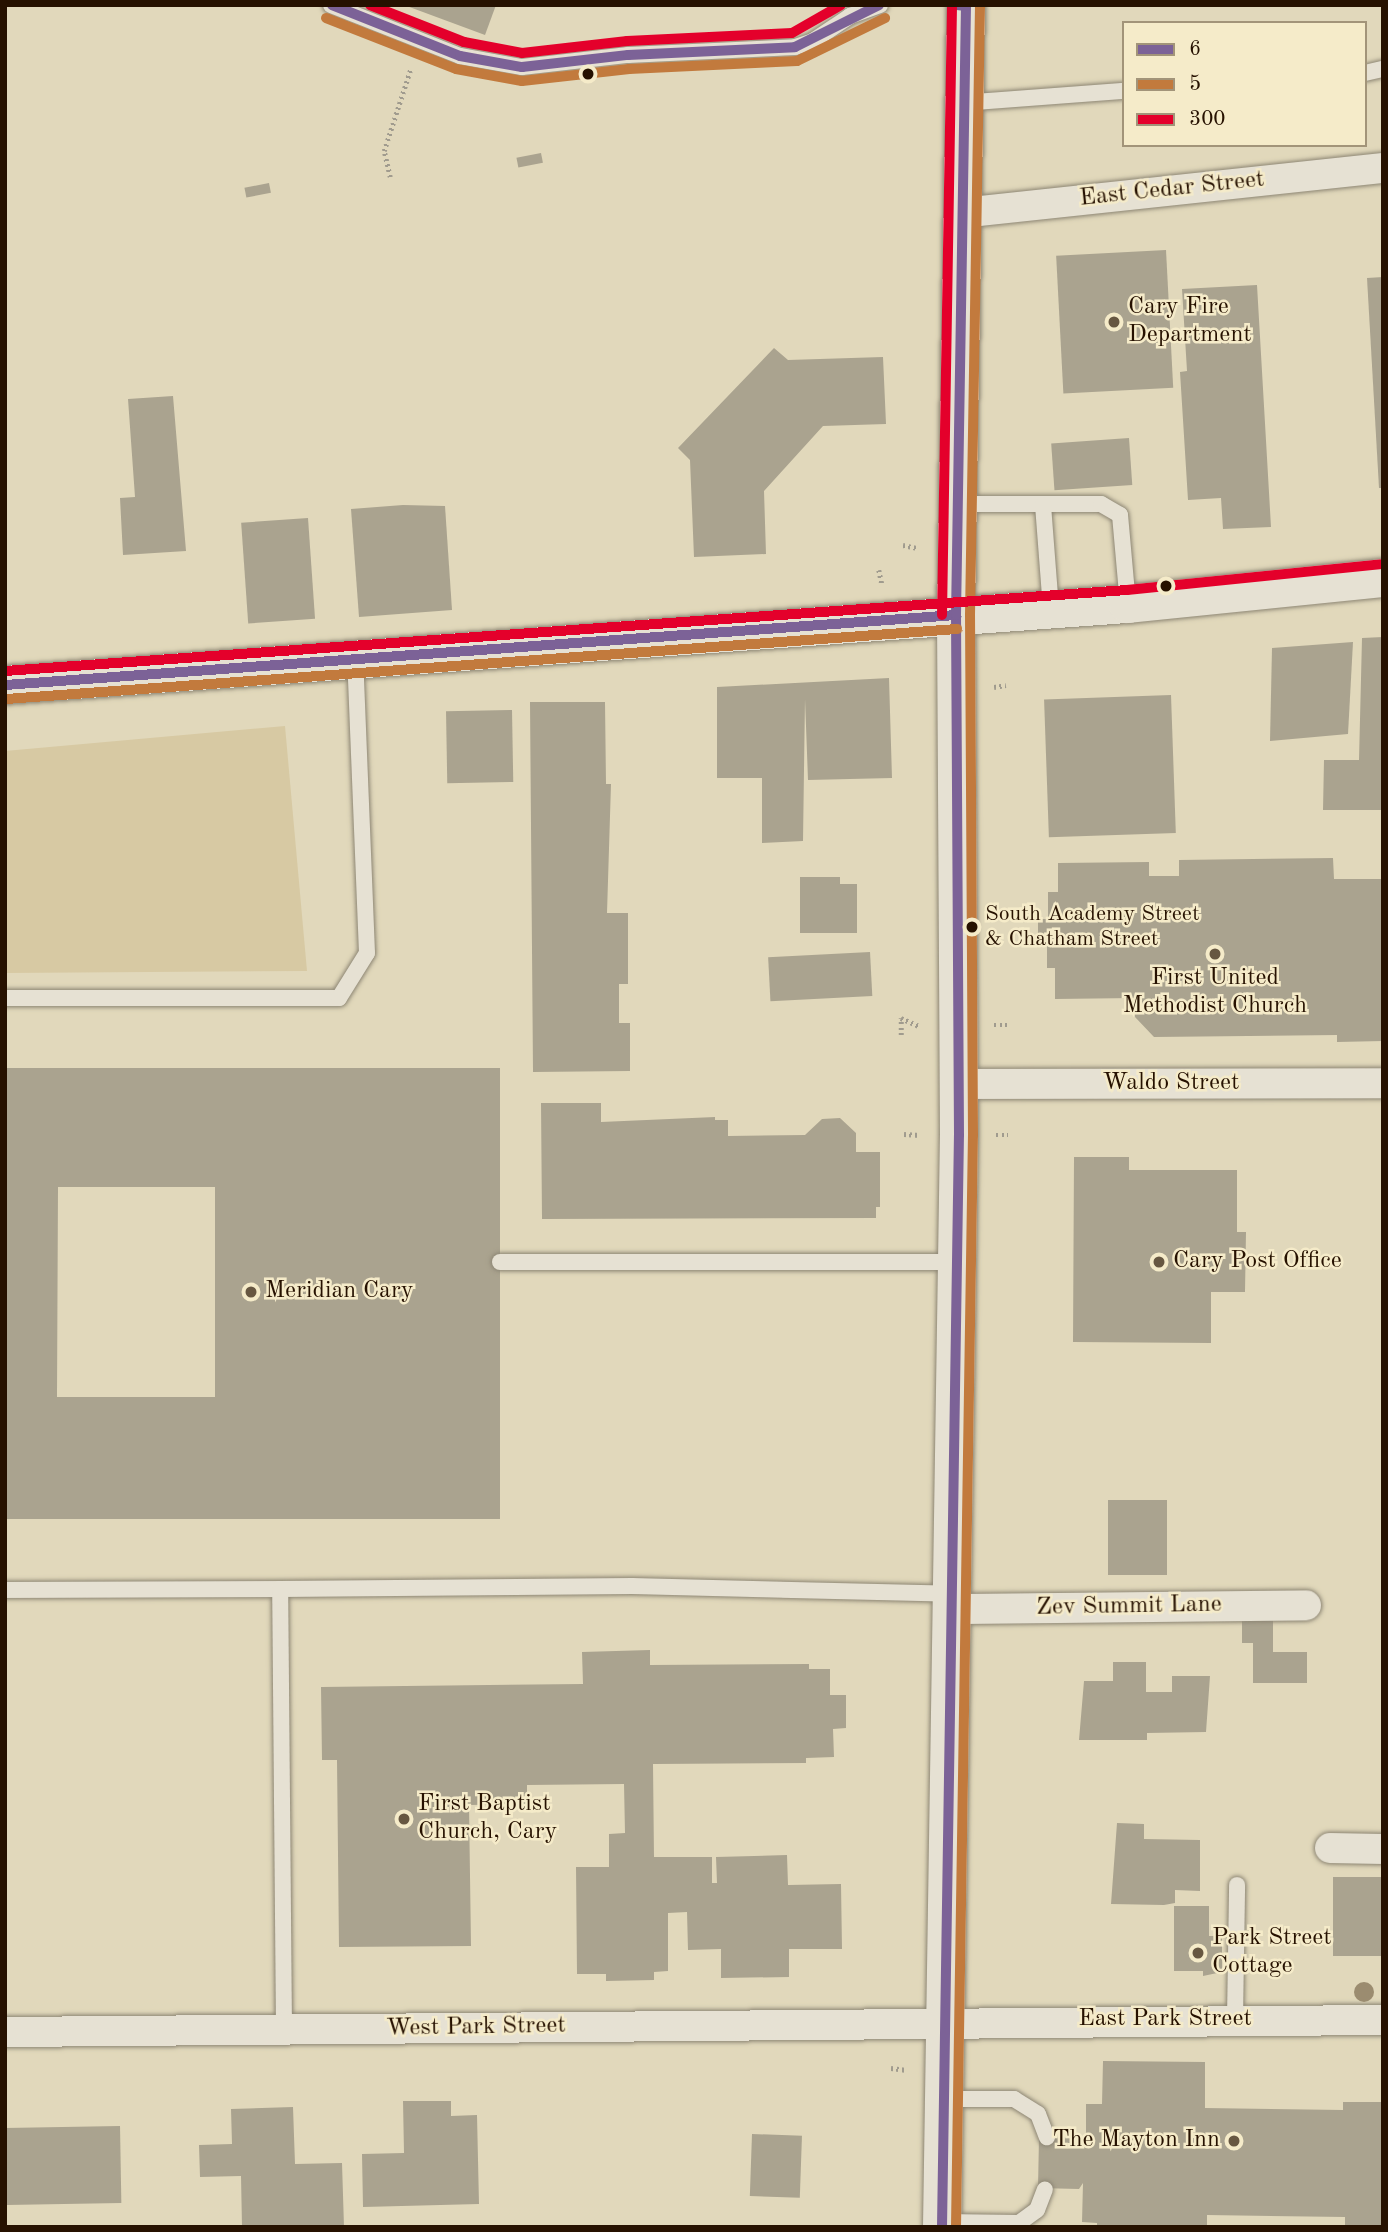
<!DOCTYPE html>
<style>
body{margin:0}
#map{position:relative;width:1388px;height:2232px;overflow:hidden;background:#e1d8bb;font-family:"Old Standard TT",serif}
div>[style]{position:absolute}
.green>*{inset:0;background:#d7c9a3}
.building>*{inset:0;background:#aaa38f;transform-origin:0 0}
.path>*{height:4.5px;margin-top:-2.25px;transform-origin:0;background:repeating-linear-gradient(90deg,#a09b8e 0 2px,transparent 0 5.5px)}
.roads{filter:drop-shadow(0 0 2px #8d8674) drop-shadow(0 0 2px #8d8674)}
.lane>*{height:16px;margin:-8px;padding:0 8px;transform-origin:8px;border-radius:8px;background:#e6e1d3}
.street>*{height:30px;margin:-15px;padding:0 15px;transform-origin:15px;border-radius:15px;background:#e6e1d3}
.secondary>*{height:38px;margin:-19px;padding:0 19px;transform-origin:19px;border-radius:19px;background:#e6e1d3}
.bus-1>*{height:10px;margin:-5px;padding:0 5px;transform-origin:5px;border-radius:5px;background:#7c6297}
.bus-2>*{height:10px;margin:-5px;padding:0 5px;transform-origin:5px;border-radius:5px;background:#c27a3d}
.bus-3>*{height:10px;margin:-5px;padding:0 5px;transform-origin:5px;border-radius:5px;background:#e4002b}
.trees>*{width:20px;height:20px;margin:-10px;border-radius:50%;background:#9b8c70}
.dots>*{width:19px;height:19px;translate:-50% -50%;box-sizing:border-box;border:4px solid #f5ebc9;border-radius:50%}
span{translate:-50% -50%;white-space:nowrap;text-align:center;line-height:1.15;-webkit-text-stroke:5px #f5ebc9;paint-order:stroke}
.bus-label{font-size:22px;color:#261100}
.left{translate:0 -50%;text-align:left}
.street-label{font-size:24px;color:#261100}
.poi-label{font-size:24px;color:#261100}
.right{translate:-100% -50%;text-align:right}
.frame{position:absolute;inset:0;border:7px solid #261100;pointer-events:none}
.legend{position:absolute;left:1122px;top:21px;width:245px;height:126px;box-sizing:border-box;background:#f5ebc9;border:2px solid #a29479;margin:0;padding:9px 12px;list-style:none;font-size:21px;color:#261100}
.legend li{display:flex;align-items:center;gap:14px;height:35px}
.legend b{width:35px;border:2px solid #a29479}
</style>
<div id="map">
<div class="green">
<div style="clip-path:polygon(285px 726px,307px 971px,5px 973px,5px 751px)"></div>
</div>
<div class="building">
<div style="clip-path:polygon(404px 5px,496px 5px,485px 35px)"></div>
<div style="left:541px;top:153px;width:10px;height:25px;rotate:79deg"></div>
<div style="left:269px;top:183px;width:10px;height:25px;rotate:79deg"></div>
<div style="left:1166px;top:250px;width:138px;height:110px;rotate:87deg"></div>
<div style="clip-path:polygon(1383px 277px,1383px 488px,1379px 488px,1367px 278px)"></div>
<div style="clip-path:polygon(1257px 285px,1271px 527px,1223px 529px,1221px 498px,1188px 500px,1180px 372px,1187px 371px,1182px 289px)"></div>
<div style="clip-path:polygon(774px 348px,788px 360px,883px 357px,886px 424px,823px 426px,764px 491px,766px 554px,694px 557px,690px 460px,678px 448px)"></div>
<div style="clip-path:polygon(173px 396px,186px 551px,123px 555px,120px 498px,135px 497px,128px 399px)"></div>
<div style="left:1129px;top:438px;width:47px;height:78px;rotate:86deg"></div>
<div style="clip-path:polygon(403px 505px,445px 506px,452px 610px,359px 617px,351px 509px)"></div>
<div style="left:308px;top:518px;width:101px;height:67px;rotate:86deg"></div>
<div style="clip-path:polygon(1383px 637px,1383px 810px,1323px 810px,1324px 760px,1359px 760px,1362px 638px)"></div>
<div style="clip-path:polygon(1353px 642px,1348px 734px,1270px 741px,1272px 648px)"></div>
<div style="clip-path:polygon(889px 678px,892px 778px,808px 780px,805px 699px,803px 841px,762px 843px,762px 778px,717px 778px,717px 687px)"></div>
<div style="left:1171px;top:695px;width:138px;height:127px;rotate:88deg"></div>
<div style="clip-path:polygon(530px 702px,605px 702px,606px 784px,611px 784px,607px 913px,628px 913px,628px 984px,619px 984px,619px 1023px,630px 1023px,630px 1071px,533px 1072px)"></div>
<div style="left:512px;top:710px;width:72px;height:66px;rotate:89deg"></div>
<div style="clip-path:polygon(1333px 858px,1334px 879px,1383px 879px,1383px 1041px,1337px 1042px,1337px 1035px,1154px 1037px,1135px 1017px,1135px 998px,1055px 999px,1055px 968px,1047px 968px,1047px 940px,1038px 940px,1038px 919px,1048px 919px,1048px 892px,1058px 892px,1058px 863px,1149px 862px,1149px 876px,1179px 876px,1179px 860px)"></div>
<div style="clip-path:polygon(800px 877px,840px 877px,840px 884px,857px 884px,857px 933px,800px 933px)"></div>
<div style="left:870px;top:952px;width:44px;height:102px;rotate:87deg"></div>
<div style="clip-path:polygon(evenodd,5px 1068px,500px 1068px,500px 1519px,5px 1519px,5px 1068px,58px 1187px,215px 1187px,215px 1397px,57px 1397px,58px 1187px)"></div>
<div style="clip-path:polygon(541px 1103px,601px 1103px,601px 1122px,715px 1117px,715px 1120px,728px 1120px,728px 1136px,805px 1135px,822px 1119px,840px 1118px,856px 1133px,856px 1152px,880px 1152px,880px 1207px,876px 1207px,876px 1218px,542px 1219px)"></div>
<div style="clip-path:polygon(1074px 1157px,1129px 1157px,1129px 1170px,1237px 1170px,1237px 1232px,1246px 1232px,1245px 1292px,1211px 1292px,1211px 1343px,1073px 1342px)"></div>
<div style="left:1108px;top:1500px;width:59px;height:75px"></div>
<div style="clip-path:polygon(1242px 1617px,1273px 1617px,1273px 1652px,1307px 1652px,1307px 1683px,1253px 1683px,1253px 1643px,1242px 1643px)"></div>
<div style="clip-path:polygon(650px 1650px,650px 1665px,809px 1664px,809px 1669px,830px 1669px,830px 1695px,846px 1695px,846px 1728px,833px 1729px,834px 1757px,806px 1758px,806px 1763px,653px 1764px,654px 1857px,712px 1857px,712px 1883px,717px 1883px,716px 1857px,787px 1855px,788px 1885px,841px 1884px,842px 1949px,789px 1949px,789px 1977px,721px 1978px,721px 1949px,688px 1950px,687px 1912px,668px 1913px,668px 1971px,654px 1972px,654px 1980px,606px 1981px,606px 1974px,577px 1974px,576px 1867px,609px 1867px,609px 1834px,625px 1833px,624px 1784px,527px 1785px,527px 1804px,469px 1805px,471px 1946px,339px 1947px,337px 1760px,322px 1760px,321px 1687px,583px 1684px,582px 1652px)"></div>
<div style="clip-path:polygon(1113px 1662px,1146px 1662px,1146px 1692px,1172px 1692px,1172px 1676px,1210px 1676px,1206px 1732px,1147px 1733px,1147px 1740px,1079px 1740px,1084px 1681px,1113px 1681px)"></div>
<div style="clip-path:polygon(1117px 1823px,1144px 1824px,1144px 1839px,1200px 1840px,1200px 1891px,1175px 1890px,1175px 1903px,1164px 1905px,1111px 1904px)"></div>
<div style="left:1333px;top:1877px;width:50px;height:79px"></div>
<div style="clip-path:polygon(1174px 1906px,1209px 1906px,1209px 1936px,1222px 1936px,1222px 1972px,1203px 1976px,1203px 1971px,1174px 1971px)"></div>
<div style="clip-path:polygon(1103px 2061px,1205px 2062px,1205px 2108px,1343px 2110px,1343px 2102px,1383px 2102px,1383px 2227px,1345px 2227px,1345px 2217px,1207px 2215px,1207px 2227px,1097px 2227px,1097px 2223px,1082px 2222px,1083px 2183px,1079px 2189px,1038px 2188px,1039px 2137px,1078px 2137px,1078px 2144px,1086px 2144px,1086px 2104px,1102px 2104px)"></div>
<div style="clip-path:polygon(403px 2101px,451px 2101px,451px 2116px,477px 2115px,479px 2204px,363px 2207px,362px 2154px,404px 2153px)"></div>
<div style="clip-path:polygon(293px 2107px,295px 2164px,342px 2163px,344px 2227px,242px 2227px,241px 2176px,200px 2177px,199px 2145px,232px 2144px,231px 2109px)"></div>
<div style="left:120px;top:2126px;width:77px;height:115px;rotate:89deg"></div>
<div style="left:752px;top:2134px;width:50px;height:62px;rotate:2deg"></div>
</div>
<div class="path">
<div style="left:390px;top:177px;width:27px;rotate:-103deg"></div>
<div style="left:384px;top:151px;width:87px;rotate:-72deg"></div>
<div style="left:903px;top:545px;width:14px;rotate:12deg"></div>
<div style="left:879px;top:570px;width:14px;rotate:78deg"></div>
<div style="left:994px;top:687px;width:12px;rotate:-9deg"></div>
<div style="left:994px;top:1025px;width:14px"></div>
<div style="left:901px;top:1035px;width:17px;rotate:-90deg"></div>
<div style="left:901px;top:1018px;width:20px;rotate:24deg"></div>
<div style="left:904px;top:1134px;width:16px;rotate:4deg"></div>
<div style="left:996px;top:1135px;width:12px"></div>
<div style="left:891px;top:2068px;width:16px;rotate:7deg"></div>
</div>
<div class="roads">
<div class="lane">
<div style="left:331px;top:5px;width:139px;rotate:21.6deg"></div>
<div style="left:460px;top:56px;width:63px;rotate:10.1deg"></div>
<div style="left:522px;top:67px;width:107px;rotate:-6.5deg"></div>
<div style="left:628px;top:55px;width:167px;rotate:-2.7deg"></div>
<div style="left:795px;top:47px;width:19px;rotate:-18deg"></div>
<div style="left:813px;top:41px;width:45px;rotate:-34deg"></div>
<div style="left:850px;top:16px;width:32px;rotate:-20deg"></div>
<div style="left:1365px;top:73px;width:18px;rotate:-13deg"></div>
<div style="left:963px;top:103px;width:161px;rotate:-4.3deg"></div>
<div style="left:958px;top:504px;width:143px"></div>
<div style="left:1101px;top:504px;width:22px;rotate:30deg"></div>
<div style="left:1120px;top:515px;width:89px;rotate:84.9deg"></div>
<div style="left:1043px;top:505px;width:104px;rotate:85.6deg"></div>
<div style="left:5px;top:998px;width:334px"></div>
<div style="left:339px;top:998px;width:53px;rotate:-58.1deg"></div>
<div style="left:367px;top:953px;width:293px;rotate:-92.3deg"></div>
<div style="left:500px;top:1262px;width:457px"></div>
<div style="left:5px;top:1590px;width:275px;rotate:-0.2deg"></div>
<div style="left:1235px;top:2019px;width:134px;rotate:-89.1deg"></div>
<div style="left:284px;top:2029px;width:440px;rotate:-90.5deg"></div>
<div style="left:280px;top:1589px;width:352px;rotate:-0.5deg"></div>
<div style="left:632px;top:1586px;width:321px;rotate:1.4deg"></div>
<div style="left:945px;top:2099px;width:69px"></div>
<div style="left:1014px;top:2099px;width:28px;rotate:32deg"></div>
<div style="left:1038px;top:2114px;width:25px;rotate:69deg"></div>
<div style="left:941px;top:2222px;width:78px;rotate:0.7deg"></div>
<div style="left:1019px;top:2223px;width:22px;rotate:-36deg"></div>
<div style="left:1037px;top:2210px;width:22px;rotate:-69deg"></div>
</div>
<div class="street">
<div style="left:961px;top:213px;width:424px;rotate:-6.1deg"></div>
<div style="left:960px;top:1084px;width:423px;rotate:-0.1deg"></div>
<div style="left:953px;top:1609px;width:353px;rotate:-0.6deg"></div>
<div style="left:1330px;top:1848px;width:53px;rotate:1.1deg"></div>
<div style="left:5px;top:2032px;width:1378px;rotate:-0.5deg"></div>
</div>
<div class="secondary">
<div style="left:5px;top:685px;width:1126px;rotate:-4.13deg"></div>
<div style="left:1128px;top:604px;width:256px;rotate:-5.8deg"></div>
<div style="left:942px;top:2227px;width:1092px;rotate:-89.11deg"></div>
<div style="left:959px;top:1135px;width:520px;rotate:-90.33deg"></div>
<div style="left:956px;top:615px;width:610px;rotate:-89.06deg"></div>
</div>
</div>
<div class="bus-1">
<div style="left:332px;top:5px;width:138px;rotate:21.7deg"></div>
<div style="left:460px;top:56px;width:63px;rotate:10.1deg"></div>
<div style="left:522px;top:67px;width:107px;rotate:-6.5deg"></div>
<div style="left:628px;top:55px;width:167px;rotate:-2.7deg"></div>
<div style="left:795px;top:47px;width:94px;rotate:-26.6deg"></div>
<div style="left:5px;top:685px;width:954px;rotate:-4.21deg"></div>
<div style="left:942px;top:2227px;width:1092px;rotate:-89.11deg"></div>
<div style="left:959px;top:1135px;width:520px;rotate:-90.33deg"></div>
<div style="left:956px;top:615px;width:609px;rotate:-89.06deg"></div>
<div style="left:966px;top:6px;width:9px;rotate:-174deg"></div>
</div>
<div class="bus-2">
<div style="left:326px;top:18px;width:140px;rotate:21.4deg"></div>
<div style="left:456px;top:69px;width:67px;rotate:10.3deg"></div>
<div style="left:522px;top:81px;width:108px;rotate:-6.4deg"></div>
<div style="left:629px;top:69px;width:168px;rotate:-2.7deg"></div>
<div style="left:797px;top:61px;width:98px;rotate:-26deg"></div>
<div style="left:6px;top:699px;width:954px;rotate:-4.21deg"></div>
<div style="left:956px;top:2227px;width:1092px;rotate:-89.11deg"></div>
<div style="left:973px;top:1135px;width:520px;rotate:-90.33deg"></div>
<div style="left:970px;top:615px;width:610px;rotate:-89.06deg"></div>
</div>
<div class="bus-3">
<div style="left:370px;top:5px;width:101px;rotate:21.5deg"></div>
<div style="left:464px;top:42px;width:59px;rotate:10.7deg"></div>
<div style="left:522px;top:53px;width:106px;rotate:-6.5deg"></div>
<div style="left:627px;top:41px;width:165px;rotate:-2.8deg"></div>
<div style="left:792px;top:33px;width:56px;rotate:-29.7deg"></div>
<div style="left:942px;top:615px;width:609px;rotate:-89.06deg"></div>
<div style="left:5px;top:671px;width:1125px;rotate:-4.13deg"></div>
<div style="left:1127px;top:590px;width:256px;rotate:-5.8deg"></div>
</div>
<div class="trees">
<div style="left:1364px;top:1992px"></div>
</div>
<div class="dots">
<div style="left:588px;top:74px;background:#261100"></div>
<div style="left:1114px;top:322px;background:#675741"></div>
<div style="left:1166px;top:586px;background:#261100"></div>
<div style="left:972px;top:927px;background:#261100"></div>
<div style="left:1215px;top:954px;background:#675741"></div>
<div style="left:1159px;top:1262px;background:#675741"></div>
<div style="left:251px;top:1292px;background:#675741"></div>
<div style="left:404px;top:1819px;background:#675741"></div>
<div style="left:1198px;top:1953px;background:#675741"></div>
<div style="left:1234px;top:2141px;background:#675741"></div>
</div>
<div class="bus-label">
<span class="left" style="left:985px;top:927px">South Academy Street<br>&amp; Chatham Street</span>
</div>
<div class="street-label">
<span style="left:1172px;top:190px;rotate:-6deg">East Cedar Street</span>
<span style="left:1171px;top:1084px">Waldo Street</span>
<span style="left:1129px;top:1607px;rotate:-1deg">Zev Summit Lane</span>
<span style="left:1165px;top:2020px">East Park Street</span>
<span style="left:476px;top:2028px;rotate:-1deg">West Park Street</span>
</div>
<div class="poi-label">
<span class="left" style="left:1128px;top:322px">Cary Fire<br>Department</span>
<span style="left:1215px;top:993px">First United<br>Methodist Church</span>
<span class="left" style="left:1173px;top:1262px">Cary Post Office</span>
<span class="left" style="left:265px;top:1292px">Meridian Cary</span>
<span class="left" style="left:418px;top:1819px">First Baptist<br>Church, Cary</span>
<span class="left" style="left:1212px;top:1953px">Park Street<br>Cottage</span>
<span class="right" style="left:1220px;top:2141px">The Mayton Inn</span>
</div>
<div class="frame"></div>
<ul class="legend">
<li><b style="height:9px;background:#7c6297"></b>6</li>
<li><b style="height:9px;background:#c27a3d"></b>5</li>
<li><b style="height:9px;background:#e4002b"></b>300</li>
</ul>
</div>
